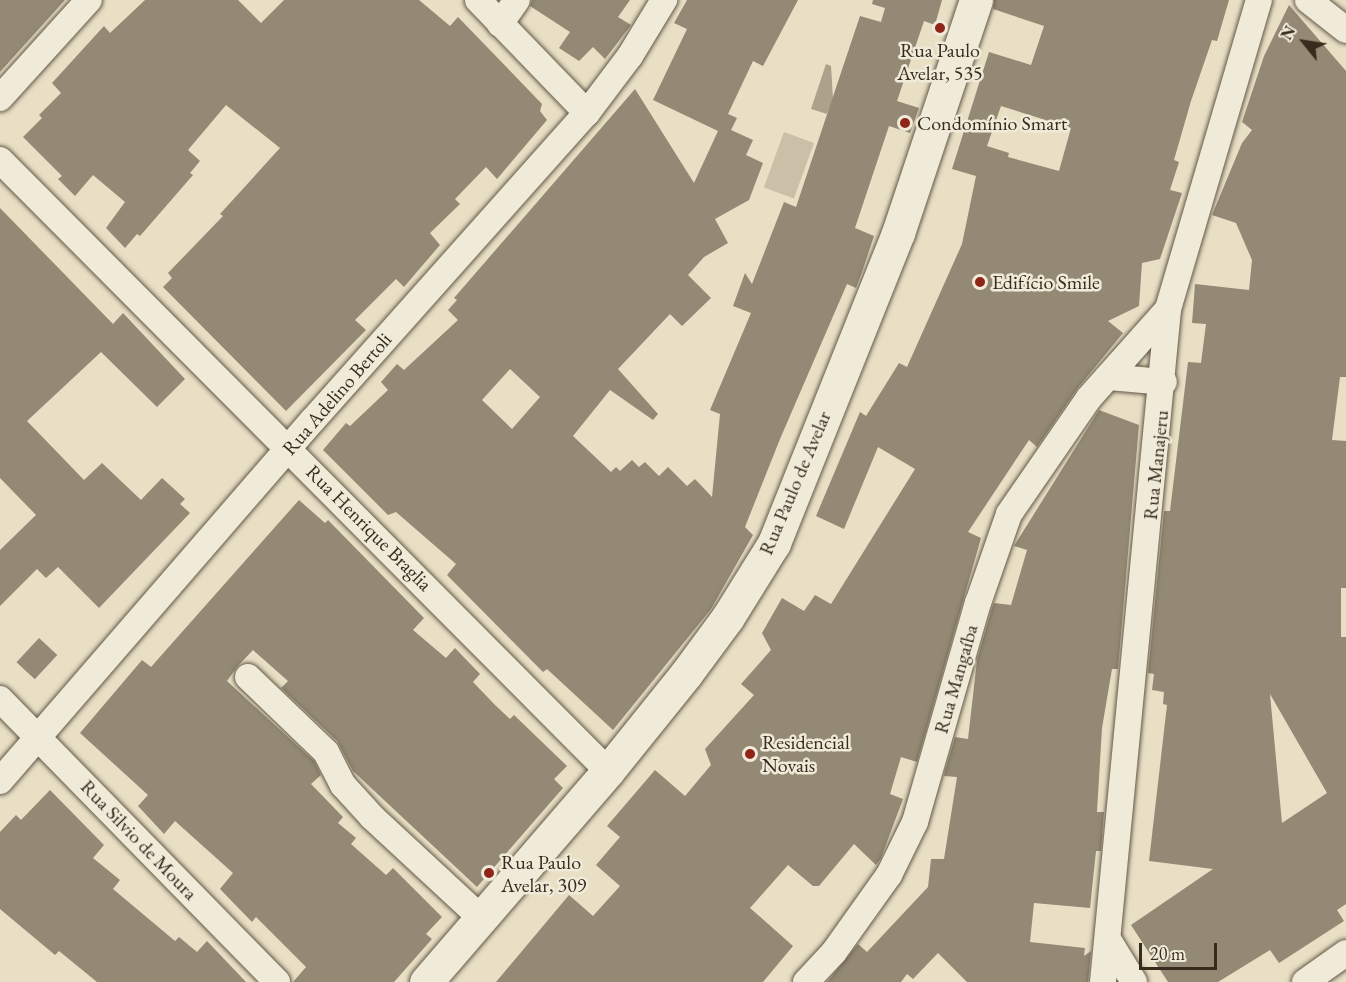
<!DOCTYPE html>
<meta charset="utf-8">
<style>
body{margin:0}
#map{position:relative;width:1346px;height:982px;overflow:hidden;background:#e8dfc4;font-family:"EB Garamond",serif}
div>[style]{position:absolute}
.green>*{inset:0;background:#cac0a8;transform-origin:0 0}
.water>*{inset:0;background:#aca28b}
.building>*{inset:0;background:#938974;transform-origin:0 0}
.roads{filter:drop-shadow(0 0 2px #635847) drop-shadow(0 0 2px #635847)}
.minor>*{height:26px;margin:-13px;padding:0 13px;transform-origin:13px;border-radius:13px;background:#f0ead9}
.tertiary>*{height:33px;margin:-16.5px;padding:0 16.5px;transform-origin:16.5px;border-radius:16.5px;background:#f0ead9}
.dots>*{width:16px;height:16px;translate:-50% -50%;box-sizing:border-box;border:3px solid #f0ead9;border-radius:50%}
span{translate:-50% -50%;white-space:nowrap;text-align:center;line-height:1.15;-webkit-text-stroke:5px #f0ead9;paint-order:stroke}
.poi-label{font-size:20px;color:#372b1d}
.left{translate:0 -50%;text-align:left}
.street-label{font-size:20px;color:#372b1d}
.north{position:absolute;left:1274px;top:12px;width:60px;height:60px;-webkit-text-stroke:4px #f0ead9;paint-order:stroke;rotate:300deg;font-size:16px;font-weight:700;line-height:24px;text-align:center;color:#372b1d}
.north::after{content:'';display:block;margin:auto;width:21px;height:27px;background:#372b1d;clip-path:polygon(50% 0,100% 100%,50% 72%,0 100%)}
.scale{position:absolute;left:1139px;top:943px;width:78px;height:27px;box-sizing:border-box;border:3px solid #372b1d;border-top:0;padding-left:8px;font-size:18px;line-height:21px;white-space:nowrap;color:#372b1d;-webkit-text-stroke:4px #f0ead9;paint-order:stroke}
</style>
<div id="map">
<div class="green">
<div style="left:784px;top:132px;width:32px;height:59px;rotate:20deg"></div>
</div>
<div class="water">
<div style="clip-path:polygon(826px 64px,831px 66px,833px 99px,827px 114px,811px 109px)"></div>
</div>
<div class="building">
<div style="clip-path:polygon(0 0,65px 0,0 72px)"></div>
<div style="clip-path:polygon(145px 0,238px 0,261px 23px,284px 0,419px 0,450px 26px,458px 17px,542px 104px,540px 111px,547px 120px,497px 179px,486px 167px,455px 199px,460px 204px,430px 233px,440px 245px,404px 287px,396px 279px,355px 320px,366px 330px,286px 411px,163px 287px,172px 278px,168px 273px,223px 216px,220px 214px,280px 148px,226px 105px,188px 150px,200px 161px,190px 173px,193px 175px,140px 236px,137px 234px,125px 248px,106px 228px,125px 202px,93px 175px,75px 196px,58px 179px,62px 176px,23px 137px,42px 118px,39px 115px,61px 93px,52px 83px,104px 26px,110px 33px)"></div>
<div style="clip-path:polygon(532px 0,630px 0,618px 17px,631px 25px,605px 59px,593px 47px,579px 61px,559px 48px,570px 32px,530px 6px)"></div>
<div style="clip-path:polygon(evenodd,687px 0,798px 0,763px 66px,753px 61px,728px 114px,737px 118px,731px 130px,753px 140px,746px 155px,763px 163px,749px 200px,715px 219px,728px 243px,704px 257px,688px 275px,711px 298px,682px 326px,670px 314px,618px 369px,658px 414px,653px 420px,610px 390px,573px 436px,611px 472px,616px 467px,620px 471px,632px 460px,639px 467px,645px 462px,659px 476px,668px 467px,687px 486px,695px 479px,712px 497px,720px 414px,710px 410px,751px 313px,733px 306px,745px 273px,752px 284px,784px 202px,796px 207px,860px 16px,881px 22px,885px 8px,872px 4px,873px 0,942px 0,935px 25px,924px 21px,897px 101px,919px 108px,910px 133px,889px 126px,855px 228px,874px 236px,862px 272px,856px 288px,847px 284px,780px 439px,745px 527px,753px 535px,711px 609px,613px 730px,547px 669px,543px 672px,447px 575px,456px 564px,396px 512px,388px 515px,323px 450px,346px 423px,350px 426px,388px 390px,381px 382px,397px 364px,404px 370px,458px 320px,448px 310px,457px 300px,454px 298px,635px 89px,694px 183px,718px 131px,653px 100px,687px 29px,674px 23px,687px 0,510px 369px,540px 397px,512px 429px,482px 400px,510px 369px)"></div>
<div style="clip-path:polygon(evenodd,994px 0,1229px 0,1217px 41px,1212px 40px,1191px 101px,1174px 160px,1179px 162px,1170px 190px,1182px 193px,1160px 259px,1142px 263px,1139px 306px,1108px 321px,1123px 333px,1077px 389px,1037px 447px,1029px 440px,968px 532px,981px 538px,917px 762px,901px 757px,890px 794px,903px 799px,881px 858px,876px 865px,854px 844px,819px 886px,813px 886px,788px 865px,750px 908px,793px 946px,763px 982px,496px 982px,569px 895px,593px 916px,620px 886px,596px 865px,620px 837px,607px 826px,655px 770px,685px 796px,711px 765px,705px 749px,754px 695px,741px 684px,771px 650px,762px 633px,782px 598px,804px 611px,815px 595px,831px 604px,915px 469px,878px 447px,844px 529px,816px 516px,860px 412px,866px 416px,899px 363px,907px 367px,962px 244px,976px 176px,952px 169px,989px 52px,1031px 65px,1044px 26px,993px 9px,994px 0,1001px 106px,1071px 128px,1059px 171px,1008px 157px,1009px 153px,987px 146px,1001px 106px)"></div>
<div style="clip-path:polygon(evenodd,1289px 5px,1346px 71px,1346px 377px,1340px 377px,1332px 440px,1346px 441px,1346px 588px,1341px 588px,1341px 637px,1346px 637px,1346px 904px,1337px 910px,1344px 921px,1279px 963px,1270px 950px,1218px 982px,1168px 982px,1131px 925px,1213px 869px,1149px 861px,1167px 705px,1163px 704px,1164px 692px,1152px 690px,1154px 674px,1148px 673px,1164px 511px,1170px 511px,1188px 362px,1201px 363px,1206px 324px,1192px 323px,1195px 284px,1249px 290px,1252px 260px,1236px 223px,1212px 215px,1242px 143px,1252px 130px,1242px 122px,1264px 56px,1289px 5px,1270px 694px,1327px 793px,1282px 823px,1270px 694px)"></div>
<div style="clip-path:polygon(0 208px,113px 324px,123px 313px,185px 379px,157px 407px,101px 352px,27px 421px,84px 480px,102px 463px,141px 500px,162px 478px,185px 499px,180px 504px,190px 513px,99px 608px,58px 567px,46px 578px,37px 569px,0 606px,0 550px,36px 515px,0 478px)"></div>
<div style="clip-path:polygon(1099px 410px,1139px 425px,1118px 669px,1112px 669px,1102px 728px,1097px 812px,1104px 812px,1101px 851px,1096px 851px,1090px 908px,1034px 903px,1030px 942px,1085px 948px,1084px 956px,1091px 951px,1088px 982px,967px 982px,938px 953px,913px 979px,907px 974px,901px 982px,827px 982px,858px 944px,867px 952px,928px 887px,931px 859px,944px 859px,957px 777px,944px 776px,945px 771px,955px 737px,968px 739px,977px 660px,992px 608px,994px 603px,1011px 605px,1027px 550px,1014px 546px)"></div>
<div style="clip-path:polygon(299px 500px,325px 523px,328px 520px,424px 618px,413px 630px,446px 658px,455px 648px,480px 674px,473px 682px,495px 705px,510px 719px,514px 715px,567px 766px,554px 779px,563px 788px,477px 887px,353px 771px,337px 741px,281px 688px,288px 681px,253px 650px,237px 667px,227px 681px,314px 761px,321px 775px,311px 784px,343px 817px,338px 823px,356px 838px,351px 844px,386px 875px,393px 868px,442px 917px,426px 934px,432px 939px,394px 982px,293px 982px,306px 967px,256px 917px,252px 922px,220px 889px,233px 873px,175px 821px,164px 834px,138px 806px,148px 795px,80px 733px,142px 660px,151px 667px)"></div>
<div style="left:39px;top:638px;width:25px;height:33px;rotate:43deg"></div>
<div style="clip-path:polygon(50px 790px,104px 845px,93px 858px,120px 880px,113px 889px,175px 941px,179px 937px,197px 952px,207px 941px,246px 982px,97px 982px,59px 951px,55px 955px,0 909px,0 832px,16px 815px,21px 820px)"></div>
</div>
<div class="roads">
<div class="minor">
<div style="left:478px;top:0;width:157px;rotate:46deg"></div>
<div style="left:1308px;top:0;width:48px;rotate:38.3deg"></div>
<div style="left:500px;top:24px;width:29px;rotate:-55deg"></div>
<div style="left:0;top:98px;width:132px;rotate:-47.8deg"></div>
<div style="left:0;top:160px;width:862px;rotate:45.14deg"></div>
<div style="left:1108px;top:377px;width:56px;rotate:5.1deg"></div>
<div style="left:248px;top:677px;width:108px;rotate:43.9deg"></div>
<div style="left:326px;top:752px;width:37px;rotate:63deg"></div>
<div style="left:343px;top:785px;width:43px;rotate:47.8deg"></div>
<div style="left:372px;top:817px;width:150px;rotate:42.8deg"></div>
<div style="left:0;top:699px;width:396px;rotate:45.6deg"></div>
<div style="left:0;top:781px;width:478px;rotate:-49.1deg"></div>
<div style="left:313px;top:420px;width:411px;rotate:-48.3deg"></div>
<div style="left:587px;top:113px;width:71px;rotate:-53deg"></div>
<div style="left:630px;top:56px;width:66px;rotate:-58.7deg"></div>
<div style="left:1109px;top:941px;width:48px;rotate:58.6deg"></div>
<div style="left:806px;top:982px;width:41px;rotate:-47deg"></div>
<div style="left:834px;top:952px;width:95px;rotate:-54.5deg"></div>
<div style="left:889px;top:875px;width:59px;rotate:-63.9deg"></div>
<div style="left:915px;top:822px;width:228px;rotate:-74deg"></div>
<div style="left:978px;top:603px;width:94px;rotate:-70.8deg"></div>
<div style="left:1009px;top:514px;width:141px;rotate:-55.4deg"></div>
<div style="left:1089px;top:398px;width:119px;rotate:-48.4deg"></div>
<div style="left:1103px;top:982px;width:676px;rotate:-84.48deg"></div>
<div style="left:1168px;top:309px;width:322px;rotate:-73.6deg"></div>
<div style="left:1305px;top:982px;width:50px;rotate:-35.3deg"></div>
</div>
<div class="tertiary">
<div style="left:426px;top:982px;width:279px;rotate:-49.2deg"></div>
<div style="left:608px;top:771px;width:124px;rotate:-51.2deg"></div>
<div style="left:686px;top:674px;width:71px;rotate:-53.6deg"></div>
<div style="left:728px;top:617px;width:87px;rotate:-58.1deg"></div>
<div style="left:774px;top:543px;width:334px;rotate:-68.2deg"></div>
<div style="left:898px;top:233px;width:246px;rotate:-71.5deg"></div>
</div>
</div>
<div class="dots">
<div style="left:940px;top:28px;background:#8f2418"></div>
<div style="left:905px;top:123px;background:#8f2418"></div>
<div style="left:980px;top:282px;background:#8f2418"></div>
<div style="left:750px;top:754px;background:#8f2418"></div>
<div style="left:489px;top:873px;background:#8f2418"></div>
</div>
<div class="poi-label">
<span style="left:940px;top:62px">Rua Paulo<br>Avelar, 535</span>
<span class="left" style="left:917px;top:123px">Condomínio Smart</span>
<span class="left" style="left:992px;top:282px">Edifício Smile</span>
<span class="left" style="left:762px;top:754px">Residencial<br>Novais</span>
<span class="left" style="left:501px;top:874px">Rua Paulo<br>Avelar, 309</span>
</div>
<div class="street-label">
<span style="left:337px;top:394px;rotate:-49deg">Rua Adelino Bertoli</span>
<span style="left:1156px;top:465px;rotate:-84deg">Rua Manajeru</span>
<span style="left:795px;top:483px;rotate:-67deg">Rua Paulo de Avelar</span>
<span style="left:369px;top:528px;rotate:45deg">Rua Henrique Braglia</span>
<span style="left:956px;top:679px;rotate:-74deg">Rua Mangaíba</span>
<span style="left:139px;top:840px;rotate:46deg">Rua Silvio de Moura</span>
</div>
<div class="north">N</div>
<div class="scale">20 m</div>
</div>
